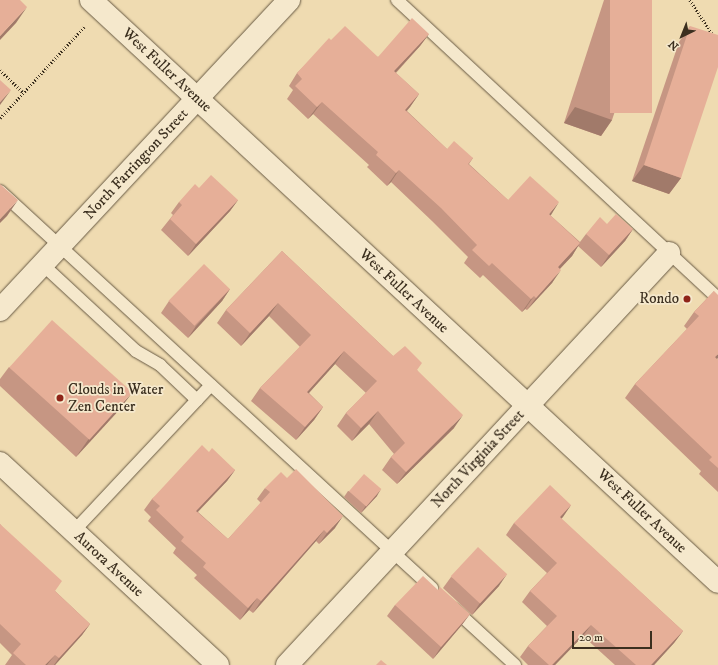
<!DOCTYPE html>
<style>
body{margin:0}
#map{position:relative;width:718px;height:665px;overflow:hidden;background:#efdbb1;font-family:"IM FELL DW Pica",serif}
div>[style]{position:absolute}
.path>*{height:2.5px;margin-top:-1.25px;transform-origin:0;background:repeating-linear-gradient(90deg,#3b2f1f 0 1px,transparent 0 3px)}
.roads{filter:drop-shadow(0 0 1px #685a44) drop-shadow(0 0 1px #685a44)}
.service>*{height:12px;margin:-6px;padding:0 6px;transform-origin:6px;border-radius:6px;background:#f5e8cc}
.minor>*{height:22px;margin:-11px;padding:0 11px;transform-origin:11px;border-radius:11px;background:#f5e8cc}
.wall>*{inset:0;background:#c69683}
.shaded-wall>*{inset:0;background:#a17a6a}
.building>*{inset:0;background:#e6af98;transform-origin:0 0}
.dots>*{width:11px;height:11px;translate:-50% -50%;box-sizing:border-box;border:2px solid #f5e8cc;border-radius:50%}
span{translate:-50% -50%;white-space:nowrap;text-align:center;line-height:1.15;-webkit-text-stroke:3.5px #f5e8cc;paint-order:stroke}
.street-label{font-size:15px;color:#3b2f1f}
.poi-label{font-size:15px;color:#3b2f1f}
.right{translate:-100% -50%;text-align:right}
.left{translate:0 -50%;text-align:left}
.north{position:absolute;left:662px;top:16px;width:40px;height:40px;-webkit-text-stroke:3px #f5e8cc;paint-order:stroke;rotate:223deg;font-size:11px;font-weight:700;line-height:16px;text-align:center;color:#3b2f1f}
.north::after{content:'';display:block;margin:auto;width:14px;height:18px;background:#3b2f1f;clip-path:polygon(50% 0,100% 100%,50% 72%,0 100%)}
.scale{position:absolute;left:572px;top:631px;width:80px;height:18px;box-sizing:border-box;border:2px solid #3b2f1f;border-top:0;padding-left:5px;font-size:12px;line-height:14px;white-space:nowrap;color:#3b2f1f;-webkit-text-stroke:3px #f5e8cc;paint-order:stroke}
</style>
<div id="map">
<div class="path">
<div style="left:690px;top:0;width:42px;rotate:56.7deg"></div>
<div style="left:0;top:70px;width:32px;rotate:44deg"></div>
<div style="left:0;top:118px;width:124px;rotate:-47.3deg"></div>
</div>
<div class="roads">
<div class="service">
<div style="left:397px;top:0;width:438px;rotate:42.9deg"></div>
<div style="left:0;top:191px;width:587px;rotate:42.58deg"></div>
<div style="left:42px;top:264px;width:128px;rotate:42.8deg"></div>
<div style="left:136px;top:351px;width:28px;rotate:30deg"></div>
<div style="left:160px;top:365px;width:51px;rotate:43.4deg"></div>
<div style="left:74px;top:531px;width:200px;rotate:-46.8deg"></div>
<div style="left:454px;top:609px;width:83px;rotate:42.6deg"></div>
</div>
<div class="minor">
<div style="left:91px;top:0;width:855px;rotate:42.87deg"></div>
<div style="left:0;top:310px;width:424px;rotate:-47deg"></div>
<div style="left:0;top:463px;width:297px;rotate:42.8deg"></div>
<div style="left:287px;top:665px;width:562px;rotate:-47.16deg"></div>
</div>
</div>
<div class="wall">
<div style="clip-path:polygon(604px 0,652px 0,612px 120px,601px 136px,564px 123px)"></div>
<div style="clip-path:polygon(690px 26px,681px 178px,669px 194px,632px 181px,679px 42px)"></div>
<div style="clip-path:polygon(429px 34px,420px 46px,396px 73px,419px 94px,410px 107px,407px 111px,447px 149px,473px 158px,469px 164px,508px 200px,550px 215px,580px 242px,586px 234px,607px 224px,633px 229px,625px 241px,601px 267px,578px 246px,572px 256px,560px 269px,552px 283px,527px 310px,525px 309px,522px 312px,483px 275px,480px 278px,464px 263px,468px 257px,432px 221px,391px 182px,387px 186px,367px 167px,369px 165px,313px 114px,308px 119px,287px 99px,293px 90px,289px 86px,297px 73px,331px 40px,378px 57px)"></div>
<div style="clip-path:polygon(238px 200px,230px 211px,188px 256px,161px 230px,173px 215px,171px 213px,179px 202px)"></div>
<div style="clip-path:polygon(282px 251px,393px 356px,417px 370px,454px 428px,397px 484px,382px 470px,391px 457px,394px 454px,369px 424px,352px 441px,337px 426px,346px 413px,366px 393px,335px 364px,309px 393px,323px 407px,314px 420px,296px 440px,251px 401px,260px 388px,300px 347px,269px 316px,241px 346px,217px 323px,226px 310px)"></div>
<div style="clip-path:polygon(230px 289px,222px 301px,188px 338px,161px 313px,169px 301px)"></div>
<div style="clip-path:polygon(714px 291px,717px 359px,718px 360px,718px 492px,699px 474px,701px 471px,625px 398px,635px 384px,687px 329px,684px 326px,694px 312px)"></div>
<div style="clip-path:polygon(9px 367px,120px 409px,76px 457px,0 386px,0 379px)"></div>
<div style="clip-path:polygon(209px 452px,235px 470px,227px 481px,198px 512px,228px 539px,261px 503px,257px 499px,265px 488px,335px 528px,319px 544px,316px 541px,253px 613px,249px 610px,240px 620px,194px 578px,197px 575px,173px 553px,176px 548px,148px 521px,151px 517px,144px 510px,152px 499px)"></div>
<div style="clip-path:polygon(348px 491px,377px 496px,361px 513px,344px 497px)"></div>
<div style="clip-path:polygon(571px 505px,561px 519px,683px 631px,674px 643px,654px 665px,615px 665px,583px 636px,555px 665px,528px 665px,520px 657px,528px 646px,547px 626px,522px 602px,530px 591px,547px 573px,506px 535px,514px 523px)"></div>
<div style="clip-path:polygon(0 524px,55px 591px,90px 624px,82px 635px,55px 665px,5px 665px,12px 655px,0 643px)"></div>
<div style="clip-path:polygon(451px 577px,499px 586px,472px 615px,443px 588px)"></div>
<div style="clip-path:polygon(395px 605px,470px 614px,461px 626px,433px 659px,387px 616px)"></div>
</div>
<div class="shaded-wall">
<div style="clip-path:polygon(27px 7px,16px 23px,0 40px,0 36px)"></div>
<div style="clip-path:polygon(429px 34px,420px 46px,385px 84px,394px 71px)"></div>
<div style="clip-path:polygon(11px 90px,0 105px,0 102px)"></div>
<div style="clip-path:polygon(419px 94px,410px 107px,396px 122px,405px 110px)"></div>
<div style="clip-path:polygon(322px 102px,313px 114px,308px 119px,317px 107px)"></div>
<div style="clip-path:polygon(575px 107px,612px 120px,601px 136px,564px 123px)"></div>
<div style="clip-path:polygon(644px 165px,681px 178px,669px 194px,632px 181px)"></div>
<div style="clip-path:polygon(399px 170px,391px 182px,387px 186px,396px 173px)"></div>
<div style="clip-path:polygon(18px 200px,7px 216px,0 223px,0 219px)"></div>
<div style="clip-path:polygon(238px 200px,230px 211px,188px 256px,196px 244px)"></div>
<div style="clip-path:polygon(559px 202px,551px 215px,540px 226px,549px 214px)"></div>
<div style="clip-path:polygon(633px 229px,625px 241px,601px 267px,609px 255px)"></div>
<div style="clip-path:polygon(580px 243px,572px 256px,549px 280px,558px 267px)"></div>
<div style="clip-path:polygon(561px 270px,552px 283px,527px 310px,536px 298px)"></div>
<div style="clip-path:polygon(230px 289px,222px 301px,188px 338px,196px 326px)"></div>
<div style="clip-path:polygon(534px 296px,525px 309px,522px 312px,531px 299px)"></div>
<div style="clip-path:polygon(278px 303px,269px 316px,241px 346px,250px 333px)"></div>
<div style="clip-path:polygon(344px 351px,335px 364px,298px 405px,307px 392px)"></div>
<div style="clip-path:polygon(718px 354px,718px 358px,705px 372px,715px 357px)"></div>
<div style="clip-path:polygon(132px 393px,120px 409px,76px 457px,88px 440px)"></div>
<div style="clip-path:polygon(323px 407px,314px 420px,296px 440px,305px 427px)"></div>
<div style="clip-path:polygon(378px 411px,369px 424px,352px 441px,361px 428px)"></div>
<div style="clip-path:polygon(463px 415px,454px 428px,397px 484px,406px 472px)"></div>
<div style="clip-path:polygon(235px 470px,227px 481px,188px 522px,196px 511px)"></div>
<div style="clip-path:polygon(381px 489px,377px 496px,361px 513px,365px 507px)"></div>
<div style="clip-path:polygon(571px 505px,563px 517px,552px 529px,560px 517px)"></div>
<div style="clip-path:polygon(343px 516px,335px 528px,319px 544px,327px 533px)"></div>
<div style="clip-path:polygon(324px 530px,316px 541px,253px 613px,261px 601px)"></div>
<div style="clip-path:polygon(507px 574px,499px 586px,472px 615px,480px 603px)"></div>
<div style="clip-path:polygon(257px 598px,249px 610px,240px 620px,248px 608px)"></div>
<div style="clip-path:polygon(470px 614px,461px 626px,433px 659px,441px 647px)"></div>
<div style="clip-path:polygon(90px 624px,82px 635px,55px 665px,54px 665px,59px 658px)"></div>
<div style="clip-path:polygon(591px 625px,583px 636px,555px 665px,552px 665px)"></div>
<div style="clip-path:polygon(683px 631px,674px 643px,654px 665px,651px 665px)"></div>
<div style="clip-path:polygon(55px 655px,47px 665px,45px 665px)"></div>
</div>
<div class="building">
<div style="clip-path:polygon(0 0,20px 0,27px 7px,0 36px)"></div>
<div style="left:610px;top:0;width:42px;height:113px"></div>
<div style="clip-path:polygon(412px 18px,429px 34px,394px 71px,419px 94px,405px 110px,447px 149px,454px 141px,473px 158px,468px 164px,508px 200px,530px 176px,559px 202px,549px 214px,580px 243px,558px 267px,561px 270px,536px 298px,534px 296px,531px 299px,492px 263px,489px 266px,472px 250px,477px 245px,441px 208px,399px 170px,396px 173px,376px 155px,378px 152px,322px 102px,317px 107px,295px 86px,302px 79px,297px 73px,329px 38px,331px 40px,345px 26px,378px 57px)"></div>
<div style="clip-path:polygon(690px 26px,718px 35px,718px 67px,681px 178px,644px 165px)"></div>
<div style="clip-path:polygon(0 80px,11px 90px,0 102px)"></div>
<div style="clip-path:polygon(211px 175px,238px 200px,196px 244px,170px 219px,182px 205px,179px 202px,195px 184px,199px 188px)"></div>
<div style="clip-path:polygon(0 184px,18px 200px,0 219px)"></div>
<div style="clip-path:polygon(616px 214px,633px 229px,609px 255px,586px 234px,600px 217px,607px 224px)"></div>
<div style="clip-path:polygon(282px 251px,393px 356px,405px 346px,422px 363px,417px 370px,463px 415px,406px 472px,391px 457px,405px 443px,378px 411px,361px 428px,346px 413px,377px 381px,344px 351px,307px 392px,323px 407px,305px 427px,260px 388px,311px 335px,278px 303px,250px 333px,226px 310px)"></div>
<div style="left:204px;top:264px;width:36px;height:51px;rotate:44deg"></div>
<div style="clip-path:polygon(714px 291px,718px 295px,718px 354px,715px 357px,718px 360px,718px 468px,709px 460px,712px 457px,635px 384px,699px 316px,694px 312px)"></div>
<div style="left:52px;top:320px;width:108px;height:64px;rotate:42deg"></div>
<div style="clip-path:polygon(202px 445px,209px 452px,212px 448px,235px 470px,196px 511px,228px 539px,270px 492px,265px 488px,281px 472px,287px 478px,296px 469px,343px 516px,327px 533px,324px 530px,261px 601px,257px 598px,248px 608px,203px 567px,206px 563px,181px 541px,184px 537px,156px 510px,160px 506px,152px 499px)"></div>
<div style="left:364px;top:474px;width:23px;height:23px;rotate:41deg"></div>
<div style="clip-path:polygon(550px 485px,571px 505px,560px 517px,683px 631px,651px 665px,636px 665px,591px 625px,552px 665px,549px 665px,528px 646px,557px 616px,530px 591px,557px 563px,514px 523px)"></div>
<div style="clip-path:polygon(0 524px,62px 581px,55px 591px,90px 624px,59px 658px,55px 655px,45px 665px,26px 665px,13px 653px,21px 644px,0 624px)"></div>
<div style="left:478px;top:547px;width:40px;height:40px;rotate:43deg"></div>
<div style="clip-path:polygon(423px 576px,438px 590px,440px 587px,470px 614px,441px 647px,395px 605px)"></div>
<div style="clip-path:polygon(381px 660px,387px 665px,376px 665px)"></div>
</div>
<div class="dots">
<div style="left:687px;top:299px;background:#8f2418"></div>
<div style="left:60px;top:398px;background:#8f2418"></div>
</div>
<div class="street-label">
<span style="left:167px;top:70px;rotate:43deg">West Fuller Avenue</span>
<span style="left:136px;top:164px;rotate:-47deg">North Farrington Street</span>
<span style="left:404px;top:291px;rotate:43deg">West Fuller Avenue</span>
<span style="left:478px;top:459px;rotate:-47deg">North Virginia Street</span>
<span style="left:642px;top:511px;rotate:43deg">West Fuller Avenue</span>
<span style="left:109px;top:564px;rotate:43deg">Aurora Avenue</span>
</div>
<div class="poi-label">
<span class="right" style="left:679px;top:299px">Rondo</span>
<span class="left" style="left:68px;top:398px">Clouds in Water<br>Zen Center</span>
</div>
<div class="north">N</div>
<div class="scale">20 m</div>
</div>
